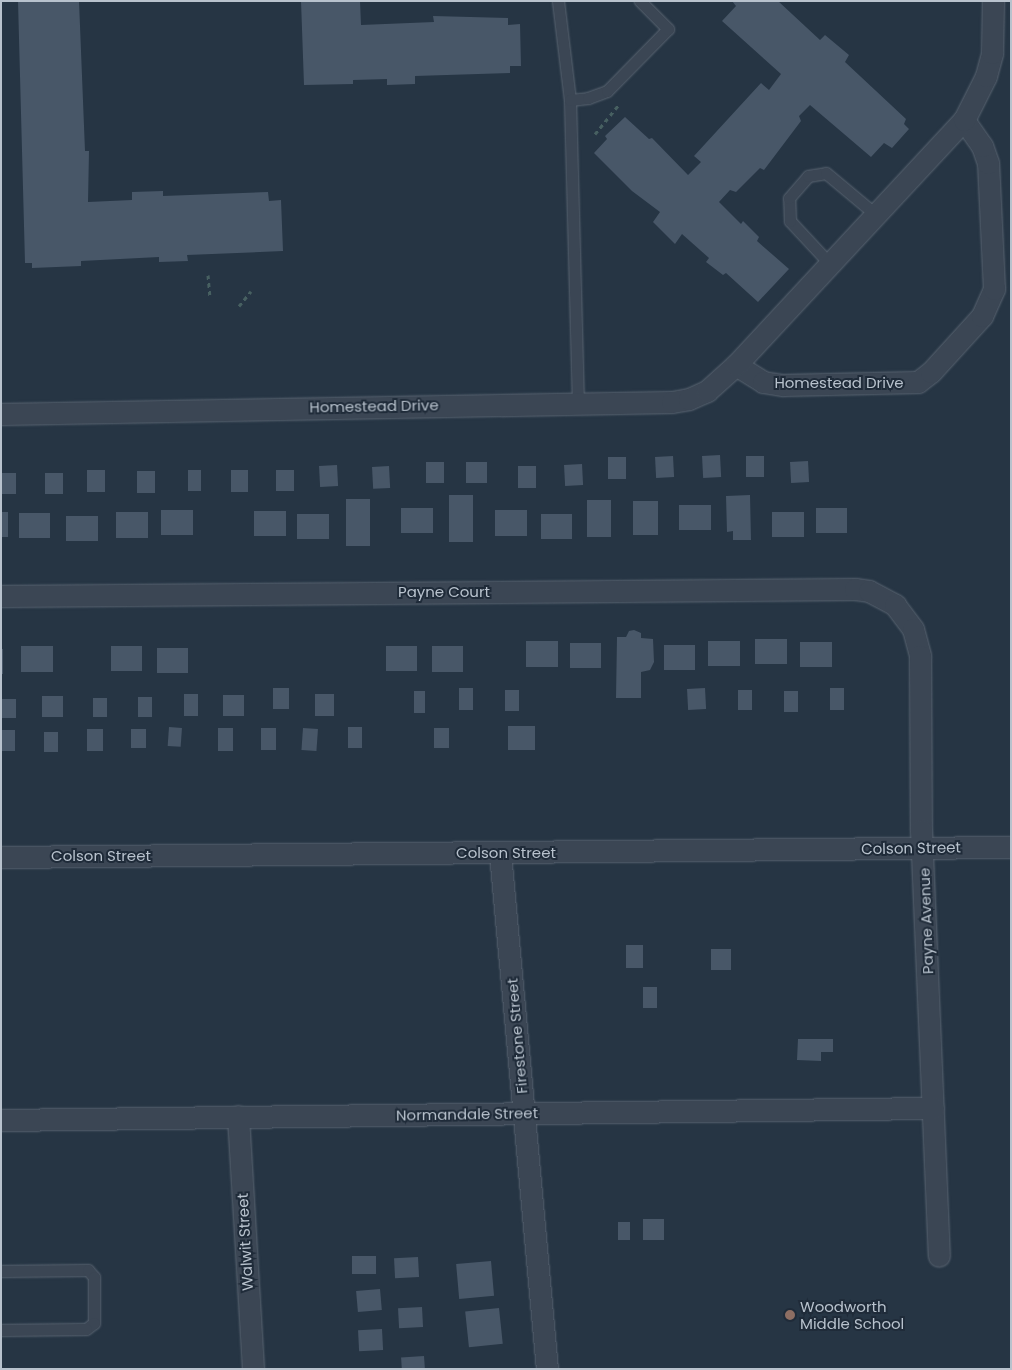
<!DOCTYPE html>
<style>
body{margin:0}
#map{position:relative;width:1012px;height:1370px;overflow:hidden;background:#263544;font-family:Poppins,sans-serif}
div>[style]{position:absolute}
.building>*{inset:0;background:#485768;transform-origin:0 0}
.path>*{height:3px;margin-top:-1.5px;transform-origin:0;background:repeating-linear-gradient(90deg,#476061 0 4px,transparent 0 8px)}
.roads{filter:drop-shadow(0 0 1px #596471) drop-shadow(0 0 1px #596471)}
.service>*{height:11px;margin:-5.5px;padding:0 5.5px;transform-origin:5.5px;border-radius:5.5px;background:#3b4654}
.minor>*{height:21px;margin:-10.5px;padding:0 10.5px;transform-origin:10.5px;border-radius:10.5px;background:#3b4654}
.dots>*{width:14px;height:14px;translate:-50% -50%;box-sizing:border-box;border:2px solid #1f2b39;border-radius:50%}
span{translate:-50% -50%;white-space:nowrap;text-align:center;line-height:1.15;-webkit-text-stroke:4px #1f2b39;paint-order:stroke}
.street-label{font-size:15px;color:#b8c2cd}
.poi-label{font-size:15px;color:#b8c2cd}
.left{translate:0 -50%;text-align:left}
.frame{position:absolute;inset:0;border:2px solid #b8c2cd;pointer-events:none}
</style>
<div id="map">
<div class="building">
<div style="clip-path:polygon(18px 1px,79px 1px,85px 151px,89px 151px,88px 202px,132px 200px,132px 192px,163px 191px,163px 196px,268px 192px,269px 201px,281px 200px,283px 251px,187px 255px,188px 261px,159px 262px,159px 257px,81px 261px,81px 266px,32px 268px,32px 263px,25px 263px)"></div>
<div style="clip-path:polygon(301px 1px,360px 1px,361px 25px,434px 22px,433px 16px,508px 18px,508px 25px,520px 24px,521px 66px,510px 66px,510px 73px,415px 76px,415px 84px,387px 85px,387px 79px,353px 80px,353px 84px,304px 85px)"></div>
<div style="clip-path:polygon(732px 1px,778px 1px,820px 40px,825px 35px,849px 55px,845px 62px,906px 119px,904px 124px,909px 129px,892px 148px,884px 143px,871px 157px,810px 105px,799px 116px,801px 121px,764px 170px,760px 168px,736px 192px,730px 190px,719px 202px,741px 224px,743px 221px,759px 237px,757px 241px,789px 269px,758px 302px,726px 273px,723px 275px,706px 262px,709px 258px,682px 234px,675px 244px,653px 222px,660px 212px,632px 191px,594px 153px,607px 139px,605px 136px,625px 117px,649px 139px,652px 138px,688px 175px,701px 162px,694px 156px,761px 83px,769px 90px,781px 74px,722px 21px,736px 6px)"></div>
<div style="left:720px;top:455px;width:22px;height:18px;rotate:87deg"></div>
<div style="left:673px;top:456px;width:21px;height:18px;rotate:87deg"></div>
<div style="left:746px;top:456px;width:18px;height:21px"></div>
<div style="left:608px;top:457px;width:18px;height:22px"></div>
<div style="left:808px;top:461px;width:21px;height:18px;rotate:87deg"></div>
<div style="left:426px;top:462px;width:18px;height:21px"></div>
<div style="left:487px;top:462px;width:21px;height:21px;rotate:90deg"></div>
<div style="left:582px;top:464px;width:21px;height:18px;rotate:87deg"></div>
<div style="left:337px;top:465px;width:21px;height:18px;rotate:87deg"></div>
<div style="left:389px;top:466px;width:22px;height:17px;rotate:87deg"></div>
<div style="left:518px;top:466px;width:18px;height:22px"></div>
<div style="left:105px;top:470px;width:22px;height:18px;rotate:90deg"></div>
<div style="left:188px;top:470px;width:13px;height:21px"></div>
<div style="left:248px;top:470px;width:22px;height:17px;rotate:90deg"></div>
<div style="left:276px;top:470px;width:18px;height:21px"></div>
<div style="left:155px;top:471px;width:22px;height:18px;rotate:90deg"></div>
<div style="left:1px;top:473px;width:15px;height:21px"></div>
<div style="left:45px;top:473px;width:18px;height:21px"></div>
<div style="left:473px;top:495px;width:47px;height:24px;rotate:90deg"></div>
<div style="clip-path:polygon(750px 495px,751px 540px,733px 540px,733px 531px,727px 532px,726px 496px)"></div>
<div style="left:346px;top:499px;width:24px;height:47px"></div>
<div style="left:587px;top:500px;width:24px;height:37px"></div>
<div style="left:633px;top:501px;width:25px;height:34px"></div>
<div style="left:679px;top:505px;width:32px;height:25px"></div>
<div style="left:401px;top:508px;width:32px;height:25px"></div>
<div style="left:816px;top:508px;width:31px;height:25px"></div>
<div style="left:161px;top:510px;width:32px;height:25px"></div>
<div style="left:495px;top:510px;width:32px;height:26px"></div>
<div style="left:254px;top:511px;width:32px;height:25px"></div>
<div style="left:1px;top:512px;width:7px;height:25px"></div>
<div style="left:116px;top:512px;width:32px;height:26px"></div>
<div style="left:772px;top:512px;width:32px;height:25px"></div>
<div style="left:19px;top:513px;width:31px;height:25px"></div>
<div style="left:297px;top:514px;width:32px;height:25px"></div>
<div style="left:541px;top:514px;width:31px;height:25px"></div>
<div style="left:66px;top:516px;width:32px;height:25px"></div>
<div style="clip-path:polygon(634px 630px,641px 633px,641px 638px,653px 639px,654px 662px,650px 670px,641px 672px,641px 698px,616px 698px,617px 637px,626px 637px,629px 631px)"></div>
<div style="left:755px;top:639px;width:32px;height:25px"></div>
<div style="left:526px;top:641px;width:32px;height:26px"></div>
<div style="left:708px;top:641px;width:32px;height:25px"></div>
<div style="left:800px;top:642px;width:32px;height:25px"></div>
<div style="left:570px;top:643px;width:31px;height:25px"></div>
<div style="left:664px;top:645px;width:31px;height:25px"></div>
<div style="left:53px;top:646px;width:26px;height:32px;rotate:90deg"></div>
<div style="left:111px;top:646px;width:31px;height:25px"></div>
<div style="left:386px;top:646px;width:31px;height:25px"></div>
<div style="left:432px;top:646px;width:31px;height:26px"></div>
<div style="left:157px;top:648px;width:31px;height:25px"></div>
<div style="left:1px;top:649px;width:2px;height:25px"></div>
<div style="left:273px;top:688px;width:16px;height:21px"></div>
<div style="left:459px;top:688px;width:14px;height:22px"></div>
<div style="left:705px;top:688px;width:21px;height:18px;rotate:87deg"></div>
<div style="left:844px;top:688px;width:22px;height:14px;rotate:90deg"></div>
<div style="left:505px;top:690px;width:14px;height:21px"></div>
<div style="left:752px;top:690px;width:20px;height:14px;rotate:90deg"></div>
<div style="left:414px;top:691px;width:11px;height:22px"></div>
<div style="left:784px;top:691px;width:14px;height:21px"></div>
<div style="left:184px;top:694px;width:14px;height:22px"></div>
<div style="left:315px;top:694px;width:19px;height:22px"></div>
<div style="left:223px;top:695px;width:21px;height:21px"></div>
<div style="left:63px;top:696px;width:21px;height:21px;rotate:90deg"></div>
<div style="left:138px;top:697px;width:14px;height:20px"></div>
<div style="left:93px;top:698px;width:14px;height:19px"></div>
<div style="left:1px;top:699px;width:15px;height:19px"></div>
<div style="left:508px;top:726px;width:27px;height:24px"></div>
<div style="left:169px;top:727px;width:13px;height:19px;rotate:4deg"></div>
<div style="left:348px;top:727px;width:14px;height:21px"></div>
<div style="left:218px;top:728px;width:15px;height:23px"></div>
<div style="left:261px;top:728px;width:15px;height:22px"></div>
<div style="left:303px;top:728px;width:15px;height:22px;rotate:4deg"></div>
<div style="left:434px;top:728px;width:15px;height:20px"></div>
<div style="left:87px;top:729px;width:16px;height:22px"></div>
<div style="left:131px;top:729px;width:15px;height:19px"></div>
<div style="left:1px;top:730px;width:14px;height:21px"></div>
<div style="left:44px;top:732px;width:14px;height:20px"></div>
<div style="left:626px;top:945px;width:17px;height:23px"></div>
<div style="left:711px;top:949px;width:20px;height:21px"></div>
<div style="left:657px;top:987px;width:21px;height:14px;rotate:90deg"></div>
<div style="clip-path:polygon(798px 1039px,833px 1039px,833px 1052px,821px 1052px,821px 1061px,797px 1060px)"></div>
<div style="left:643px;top:1219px;width:21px;height:21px"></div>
<div style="left:630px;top:1222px;width:18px;height:12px;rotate:90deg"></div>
<div style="left:352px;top:1256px;width:24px;height:18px"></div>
<div style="left:418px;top:1257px;width:20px;height:24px;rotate:87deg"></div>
<div style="left:491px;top:1261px;width:35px;height:35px;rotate:85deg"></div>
<div style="left:380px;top:1289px;width:21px;height:24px;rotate:85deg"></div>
<div style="left:422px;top:1307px;width:20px;height:24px;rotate:87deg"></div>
<div style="left:499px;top:1308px;width:36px;height:34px;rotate:84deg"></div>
<div style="left:382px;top:1329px;width:21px;height:24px;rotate:87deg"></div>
<div style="left:424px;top:1356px;width:13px;height:23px;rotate:86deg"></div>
</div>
<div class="path">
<div style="left:595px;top:134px;width:38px;rotate:-51deg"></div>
<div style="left:208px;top:275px;width:21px;rotate:85deg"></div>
<div style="left:239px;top:306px;width:19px;rotate:-51deg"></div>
</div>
<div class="roads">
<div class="service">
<div style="left:558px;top:1px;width:100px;rotate:83.1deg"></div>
<div style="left:570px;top:100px;width:302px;rotate:88.5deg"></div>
<div style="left:570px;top:100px;width:18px;rotate:-6deg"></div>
<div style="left:588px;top:98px;width:20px;rotate:-20deg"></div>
<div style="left:607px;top:91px;width:87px;rotate:-45.5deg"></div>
<div style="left:668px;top:29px;width:40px;rotate:-135deg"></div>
<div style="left:829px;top:263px;width:57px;rotate:-132.9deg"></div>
<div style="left:790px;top:221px;width:23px;rotate:-92deg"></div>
<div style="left:789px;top:198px;width:29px;rotate:-49deg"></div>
<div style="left:808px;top:176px;width:18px;rotate:-9deg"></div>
<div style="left:826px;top:173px;width:64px;rotate:39.9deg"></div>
<div style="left:1px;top:1271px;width:87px;rotate:-0.7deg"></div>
<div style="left:88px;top:1270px;width:9px;rotate:49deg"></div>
<div style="left:94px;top:1277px;width:46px;rotate:90deg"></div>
<div style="left:94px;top:1323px;width:10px;rotate:143deg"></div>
<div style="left:86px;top:1329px;width:85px;rotate:179.3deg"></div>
</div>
<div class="minor">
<div style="left:736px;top:365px;width:32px;rotate:32deg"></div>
<div style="left:763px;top:382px;width:20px;rotate:9deg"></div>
<div style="left:783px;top:385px;width:135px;rotate:-1.3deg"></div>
<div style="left:918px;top:382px;width:16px;rotate:-38deg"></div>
<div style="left:931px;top:372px;width:76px;rotate:-47.7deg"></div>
<div style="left:982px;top:316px;width:30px;rotate:-66deg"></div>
<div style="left:994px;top:289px;width:126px;rotate:-92.7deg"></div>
<div style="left:988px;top:163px;width:18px;rotate:-109deg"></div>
<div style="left:982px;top:146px;width:32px;rotate:-125deg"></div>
<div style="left:1px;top:414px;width:671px;rotate:-1.02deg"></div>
<div style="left:672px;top:402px;width:17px;rotate:-10deg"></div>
<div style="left:689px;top:399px;width:20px;rotate:-24deg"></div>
<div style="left:707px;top:391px;width:39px;rotate:-42deg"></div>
<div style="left:736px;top:365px;width:335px;rotate:-47.1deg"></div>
<div style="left:964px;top:120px;width:49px;rotate:-63.4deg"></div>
<div style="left:986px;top:76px;width:24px;rotate:-75deg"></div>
<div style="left:992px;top:53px;width:52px;rotate:-88.9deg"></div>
<div style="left:1px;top:596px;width:854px;rotate:-0.47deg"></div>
<div style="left:855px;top:589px;width:14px;rotate:8deg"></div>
<div style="left:869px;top:591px;width:30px;rotate:28deg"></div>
<div style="left:895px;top:605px;width:30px;rotate:53deg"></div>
<div style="left:913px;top:629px;width:28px;rotate:75deg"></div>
<div style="left:920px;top:656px;width:174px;rotate:89.7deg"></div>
<div style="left:921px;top:830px;width:426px;rotate:87.6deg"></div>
<div style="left:500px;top:853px;width:518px;rotate:84.8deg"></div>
<div style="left:1px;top:857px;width:1010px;rotate:-0.57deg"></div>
<div style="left:238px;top:1116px;width:253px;rotate:86.6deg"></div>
<div style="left:1px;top:1120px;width:932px;rotate:-0.74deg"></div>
</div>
</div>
<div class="dots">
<div style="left:790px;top:1315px;background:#8d6e63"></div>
</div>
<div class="street-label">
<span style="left:839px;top:383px">Homestead Drive</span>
<span style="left:374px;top:406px;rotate:-1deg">Homestead Drive</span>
<span style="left:444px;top:592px">Payne Court</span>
<span style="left:911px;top:848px;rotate:-1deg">Colson Street</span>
<span style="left:506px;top:853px">Colson Street</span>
<span style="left:101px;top:856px">Colson Street</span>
<span style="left:926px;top:921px;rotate:-92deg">Payne Avenue</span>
<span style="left:517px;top:1036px;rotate:-95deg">Firestone Street</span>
<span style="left:467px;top:1114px;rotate:-1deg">Normandale Street</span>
<span style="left:245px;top:1242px;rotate:-93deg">Walwit Street</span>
</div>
<div class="poi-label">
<span class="left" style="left:800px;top:1315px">Woodworth<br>Middle School</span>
</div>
<div class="frame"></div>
</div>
